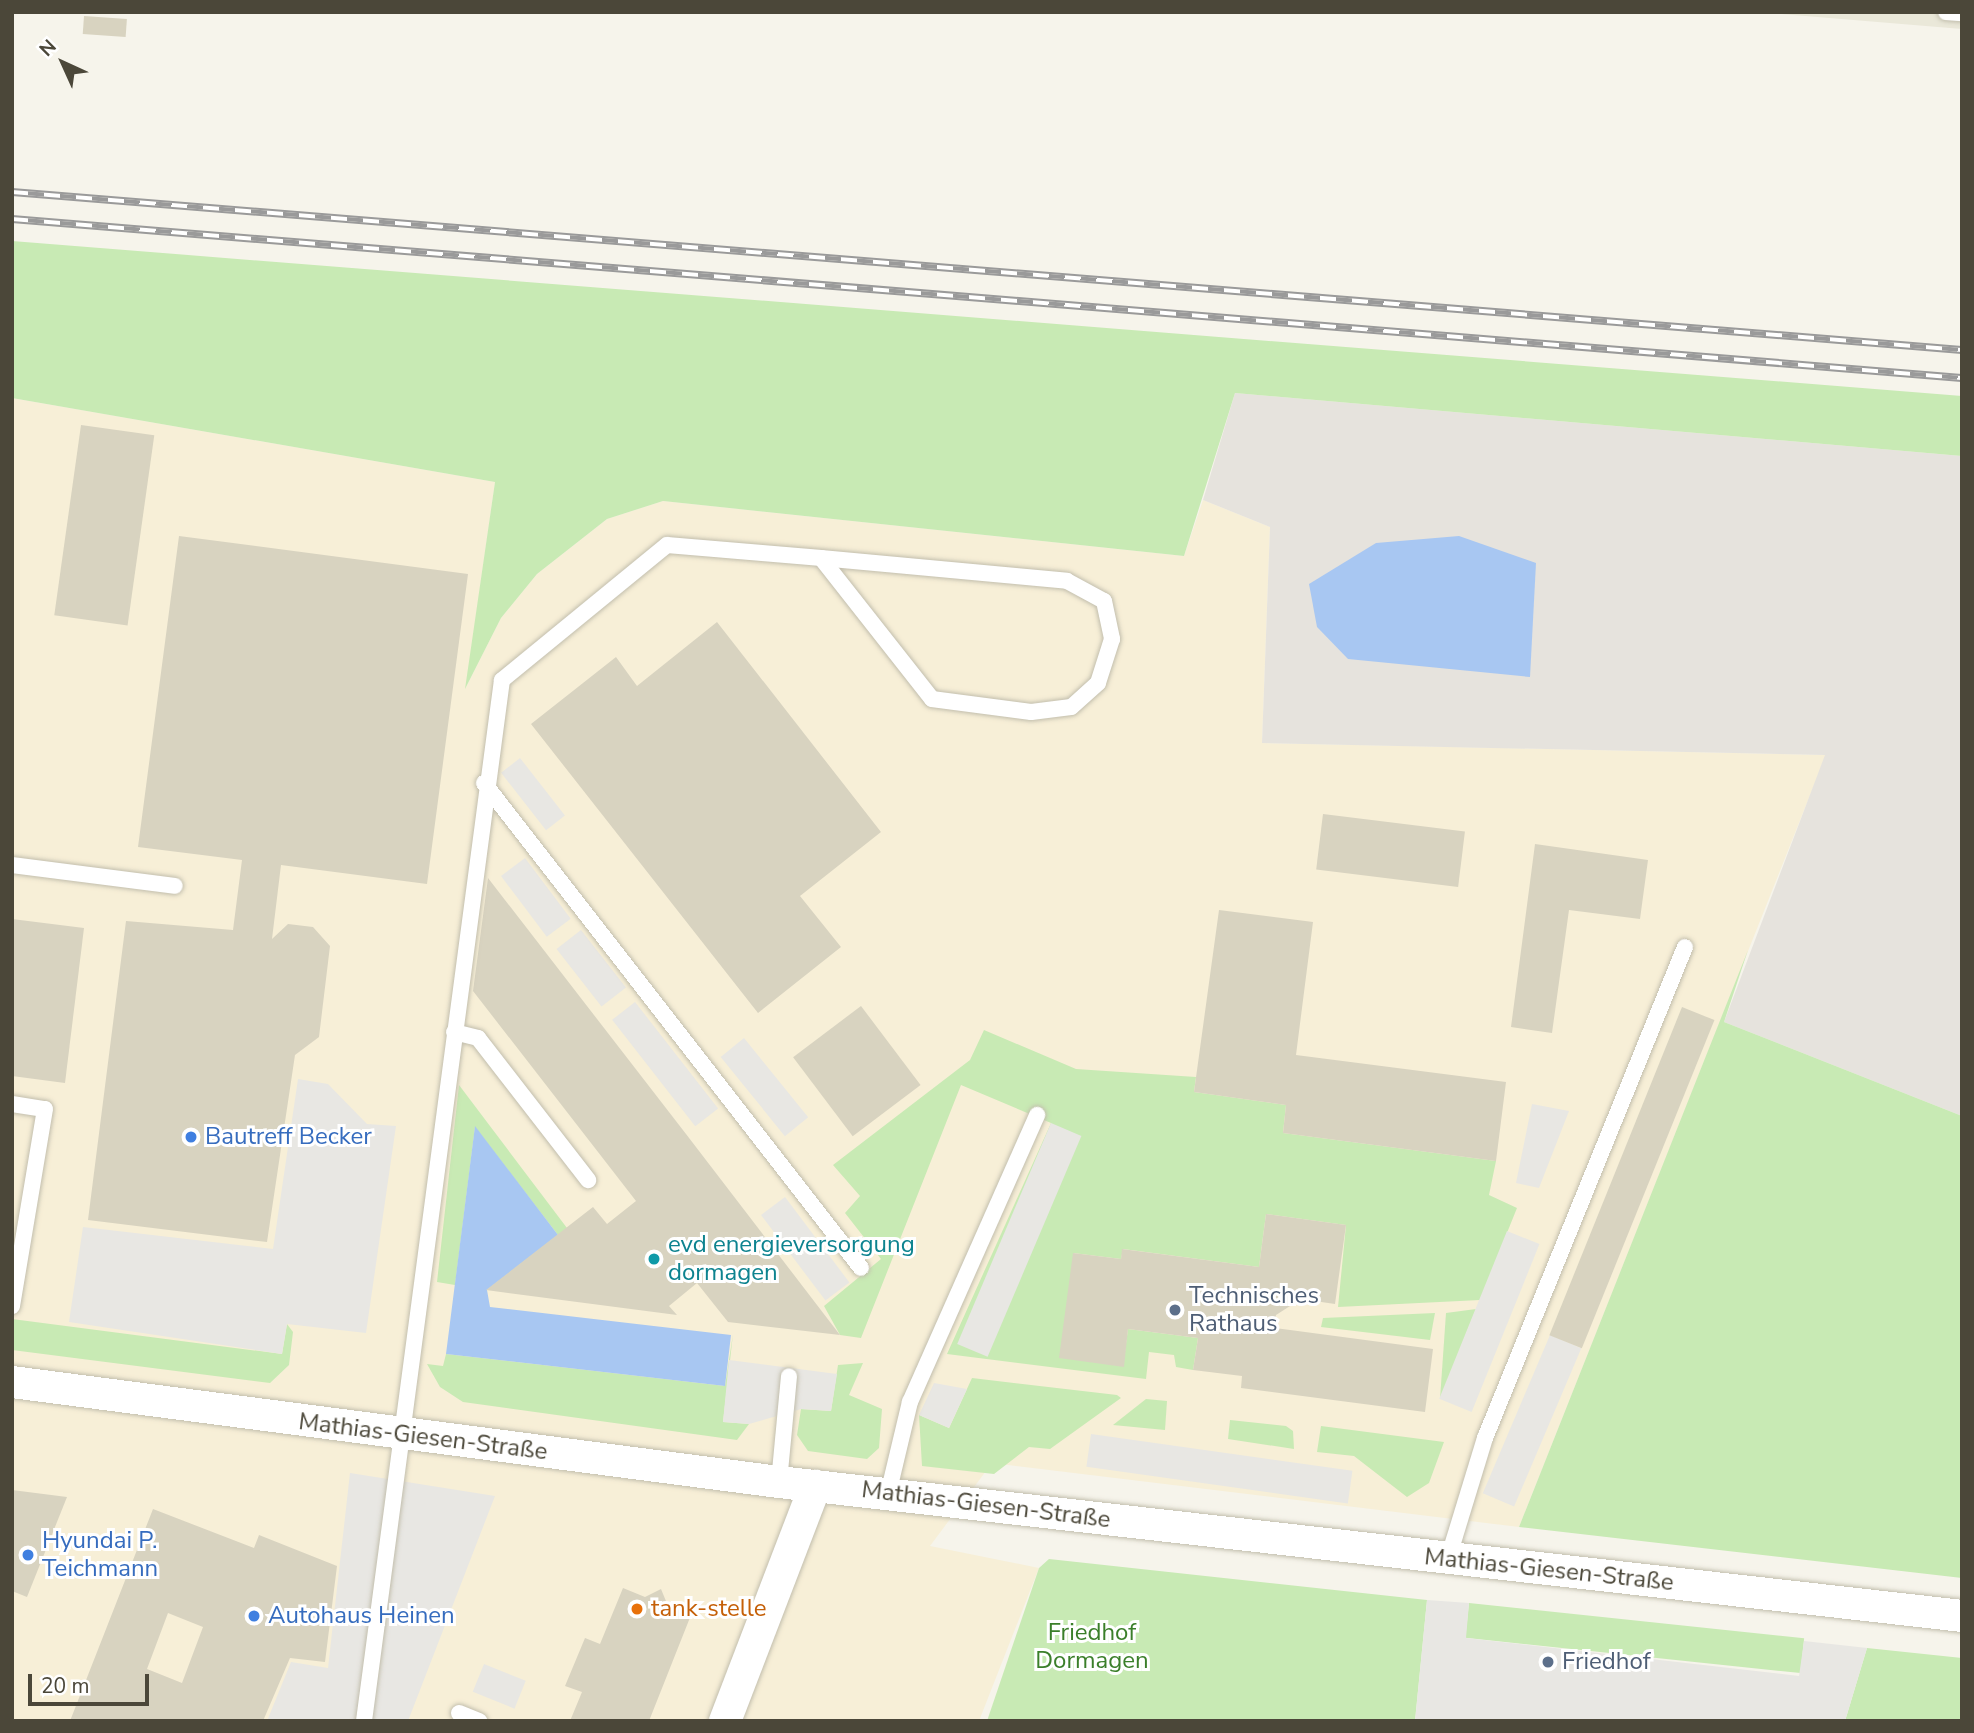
<!DOCTYPE html>
<meta charset="utf-8">
<style>
body{margin:0}
#map{position:relative;width:1974px;height:1733px;overflow:hidden;background:#f6f4eb;font-family:"Nunito Sans",sans-serif}
div>[style]{position:absolute}
.residential>*{inset:0;background:#eae8d9}
.commercial>*{inset:0;background:#f7efd7}
.industrial>*{inset:0;background:#e6e3dd}
.green>*{inset:0;background:#c8eab4;transform-origin:0 0}
.parking>*{inset:0;background:#e8e7e3;transform-origin:0 0}
.water>*{inset:0;background:#a8c7f2}
.building>*{inset:0;background:#d8d3c0;transform-origin:0 0}
.roads{filter:drop-shadow(0 0 2px #c2bead) drop-shadow(0 0 2px #c2bead)}
.lane>*{height:16px;margin:-8px;padding:0 8px;transform-origin:8px;border-radius:8px;background:#fff}
.street>*{height:32px;margin:-16px;padding:0 16px;transform-origin:16px;border-radius:16px;background:#fff}
.rail>*{height:8px;margin-top:-4px;transform-origin:0;background:repeating-linear-gradient(90deg,#fff 0 16px,#9a9a9a 0 32px);box-sizing:border-box;border-block:2px solid #9a9a9a}
.dots>*{width:19px;height:19px;translate:-50% -50%;box-sizing:border-box;border:4px solid #fff;border-radius:50%}
span{translate:-50% -50%;white-space:nowrap;text-align:center;line-height:1.15;-webkit-text-stroke:6px #fff;paint-order:stroke}
.shop-label{font-size:24px;color:#366cbe}
.left{translate:0 -50%;text-align:left}
.culture-label{font-size:24px;color:#0d838f}
.service-label{font-size:24px;color:#4e5e75}
.street-label{font-size:24px;color:#4b4739}
.food-label{font-size:24px;color:#c56008}
.park-label{font-size:24px;color:#3b7f2a}
.frame{position:absolute;inset:0;border:14px solid #4b4739;pointer-events:none}
.north{position:absolute;left:28px;top:28px;width:70px;height:70px;-webkit-text-stroke:5px #fff;paint-order:stroke;rotate:315deg;font-size:19px;font-weight:700;line-height:28px;text-align:center;color:#4b4739}
.north::after{content:'';display:block;margin:auto;width:24px;height:32px;background:#4b4739;clip-path:polygon(50% 0,100% 100%,50% 72%,0 100%)}
.scale{position:absolute;left:28px;top:1674px;width:121px;height:32px;box-sizing:border-box;border:4px solid #4b4739;border-top:0;padding-left:9px;font-size:21px;line-height:24px;white-space:nowrap;color:#4b4739;-webkit-text-stroke:5px #fff;paint-order:stroke}
</style>
<div id="map">
<div class="residential">
<div style="clip-path:polygon(1757px 12px,1962px 12px,1962px 29px)"></div>
</div>
<div class="commercial">
<div style="clip-path:polygon(12px 398px,495px 482px,466px 687px,501px 618px,537px 574px,607px 519px,663px 501px,1184px 556px,1203px 500px,1270px 527px,1262px 743px,1826px 755px,1519px 1527px,992px 1463px,930px 1546px,1039px 1568px,979px 1721px,12px 1721px)"></div>
</div>
<div class="industrial">
<div style="clip-path:polygon(1235px 393px,1962px 456px,1962px 1116px,1724px 1022px,1825px 755px,1262px 743px,1270px 527px,1203px 500px)"></div>
</div>
<div class="green">
<div style="clip-path:polygon(12px 241px,1962px 396px,1962px 456px,1235px 393px,1184px 556px,663px 501px,607px 519px,537px 574px,501px 618px,465px 689px,495px 482px,12px 398px)"></div>
<div style="clip-path:polygon(1748px 950px,1724px 1022px,1962px 1116px,1962px 1578px,1519px 1527px)"></div>
<div style="clip-path:polygon(984px 1030px,1076px 1069px,1196px 1077px,1194px 1092px,1286px 1105px,1283px 1133px,1496px 1161px,1489px 1195px,1517px 1208px,1480px 1300px,1338px 1307px,1346px 1225px,1266px 1214px,1259px 1267px,1123px 1249px,1121px 1259px,1073px 1253px,1123px 1366px,1128px 1329px,1198px 1338px,1193px 1370px,1176px 1367px,1174px 1355px,1149px 1352px,1146px 1379px,947px 1354px,1051px 1123px,961px 1085px,861px 1338px,840px 1335px,824px 1306px,881px 1259px,845px 1213px,860px 1196px,833px 1165px,970px 1060px)"></div>
<div style="clip-path:polygon(459px 1085px,567px 1228px,558px 1235px,475px 1127px,455px 1285px,437px 1282px)"></div>
<div style="clip-path:polygon(1476px 1309px,1440px 1399px,1446px 1313px)"></div>
<div style="clip-path:polygon(1435px 1313px,1430px 1340px,1321px 1327px,1323px 1318px)"></div>
<div style="clip-path:polygon(12px 1319px,282px 1354px,287px 1324px,293px 1332px,289px 1365px,270px 1383px,12px 1350px)"></div>
<div style="clip-path:polygon(733px 1334px,723px 1422px,749px 1424px,737px 1440px,463px 1402px,440px 1387px,427px 1364px,443px 1366px,446px 1354px,725px 1386px)"></div>
<div style="clip-path:polygon(863px 1363px,849px 1395px,882px 1409px,879px 1448px,867px 1459px,808px 1451px,797px 1435px,801px 1409px,831px 1411px,838px 1365px)"></div>
<div style="clip-path:polygon(972px 1378px,1117px 1395px,1121px 1398px,1050px 1449px,1029px 1447px,994px 1474px,922px 1466px,919px 1415px,949px 1428px)"></div>
<div style="clip-path:polygon(1146px 1399px,1167px 1401px,1165px 1430px,1113px 1425px)"></div>
<div style="clip-path:polygon(1230px 1420px,1286px 1426px,1293px 1431px,1294px 1449px,1228px 1439px)"></div>
<div style="clip-path:polygon(1321px 1426px,1444px 1442px,1429px 1483px,1407px 1497px,1354px 1456px,1317px 1452px)"></div>
<div style="clip-path:polygon(1049px 1559px,1427px 1600px,1415px 1721px,987px 1721px,1039px 1568px)"></div>
<div style="left:1469px;top:1603px;width:337px;height:35px;rotate:6deg"></div>
<div style="clip-path:polygon(1867px 1648px,1962px 1658px,1962px 1721px,1845px 1721px)"></div>
</div>
<div class="parking">
<div style="left:520px;top:758px;width:73px;height:24px;rotate:52deg"></div>
<div style="left:525px;top:858px;width:76px;height:30px;rotate:53deg"></div>
<div style="left:581px;top:930px;width:73px;height:31px;rotate:52deg"></div>
<div style="left:635px;top:1002px;width:135px;height:29px;rotate:52deg"></div>
<div style="left:744px;top:1038px;width:102px;height:30px;rotate:51deg"></div>
<div style="clip-path:polygon(298px 1079px,328px 1084px,367px 1124px,396px 1126px,366px 1333px,287px 1324px,282px 1354px,69px 1322px,83px 1227px,273px 1249px)"></div>
<div style="clip-path:polygon(1532px 1104px,1569px 1111px,1539px 1188px,1516px 1183px)"></div>
<div style="left:1051px;top:1123px;width:33px;height:240px;rotate:23deg"></div>
<div style="left:785px;top:1197px;width:107px;height:30px;rotate:53deg"></div>
<div style="left:1507px;top:1231px;width:35px;height:181px;rotate:22deg"></div>
<div style="left:1550px;top:1335px;width:34px;height:172px;rotate:23deg"></div>
<div style="clip-path:polygon(729px 1360px,837px 1374px,831px 1411px,801px 1409px,749px 1424px,723px 1422px)"></div>
<div style="clip-path:polygon(934px 1383px,967px 1389px,949px 1428px,919px 1415px)"></div>
<div style="left:1091px;top:1434px;width:264px;height:33px;rotate:8deg"></div>
<div style="clip-path:polygon(350px 1473px,495px 1496px,408px 1721px,267px 1721px,291px 1662px,328px 1668px)"></div>
<div style="clip-path:polygon(1427px 1600px,1469px 1603px,1466px 1638px,1799px 1676px,1804px 1641px,1867px 1648px,1845px 1721px,1415px 1721px)"></div>
<div style="left:484px;top:1664px;width:45px;height:30px;rotate:22deg"></div>
</div>
<div class="water">
<div style="clip-path:polygon(1459px 536px,1536px 563px,1530px 677px,1348px 659px,1317px 627px,1309px 584px,1376px 543px)"></div>
<div style="clip-path:polygon(475px 1126px,558px 1235px,487px 1290px,490px 1307px,731px 1335px,725px 1386px,446px 1354px)"></div>
</div>
<div class="building">
<div style="left:84px;top:16px;width:43px;height:18px;rotate:4deg"></div>
<div style="left:81px;top:425px;width:74px;height:192px;rotate:8deg"></div>
<div style="clip-path:polygon(179px 536px,468px 574px,427px 884px,281px 865px,272px 939px,288px 924px,313px 927px,330px 946px,319px 1037px,295px 1055px,267px 1242px,88px 1220px,126px 921px,233px 930px,242px 860px,138px 847px)"></div>
<div style="clip-path:polygon(717px 622px,881px 832px,800px 896px,841px 947px,758px 1013px,531px 724px,616px 657px,637px 686px)"></div>
<div style="left:1323px;top:814px;width:143px;height:56px;rotate:7deg"></div>
<div style="clip-path:polygon(1535px 844px,1648px 860px,1640px 919px,1569px 910px,1552px 1033px,1511px 1027px)"></div>
<div style="clip-path:polygon(488px 878px,686px 1134px,840px 1335px,728px 1322px,697px 1283px,669px 1306px,677px 1315px,486px 1290px,593px 1207px,607px 1224px,636px 1201px,473px 991px)"></div>
<div style="clip-path:polygon(1219px 910px,1313px 922px,1296px 1055px,1506px 1082px,1496px 1161px,1283px 1133px,1286px 1105px,1194px 1092px)"></div>
<div style="clip-path:polygon(12px 919px,84px 928px,65px 1083px,12px 1076px)"></div>
<div style="left:861px;top:1006px;width:99px;height:85px;rotate:53deg"></div>
<div style="left:1682px;top:1007px;width:35px;height:354px;rotate:22deg"></div>
<div style="clip-path:polygon(1266px 1214px,1346px 1225px,1335px 1304px,1301px 1299px,1276px 1315px,1275px 1328px,1433px 1349px,1425px 1412px,1241px 1388px,1242px 1376px,1193px 1370px,1198px 1338px,1128px 1329px,1124px 1367px,1059px 1358px,1073px 1253px,1121px 1259px,1122px 1249px,1259px 1267px)"></div>
<div style="clip-path:polygon(12px 1490px,67px 1497px,27px 1597px,12px 1591px)"></div>
<div style="clip-path:polygon(evenodd,153px 1509px,254px 1548px,259px 1535px,337px 1566px,325px 1662px,290px 1658px,263px 1721px,70px 1721px,153px 1509px,168px 1613px,203px 1627px,182px 1683px,147px 1669px,168px 1613px)"></div>
<div style="clip-path:polygon(623px 1588px,645px 1597px,661px 1589px,668px 1606px,691px 1615px,649px 1721px,570px 1721px,582px 1692px,565px 1686px,585px 1638px,600px 1644px)"></div>
</div>
<div class="roads">
<div class="lane">
<div style="left:1946px;top:12px;width:16px;rotate:4deg"></div>
<div style="left:484px;top:783px;width:614px;rotate:52.14deg"></div>
<div style="left:12px;top:865px;width:164px;rotate:7.3deg"></div>
<div style="left:454px;top:1032px;width:25px;rotate:14deg"></div>
<div style="left:478px;top:1038px;width:180px;rotate:52.2deg"></div>
<div style="left:12px;top:1104px;width:33px;rotate:9deg"></div>
<div style="left:45px;top:1109px;width:200px;rotate:99.5deg"></div>
<div style="left:779px;top:1482px;width:106px;rotate:-84.6deg"></div>
<div style="left:888px;top:1494px;width:95px;rotate:-76.6deg"></div>
<div style="left:910px;top:1402px;width:314px;rotate:-66.1deg"></div>
<div style="left:1448px;top:1559px;width:127px;rotate:-73deg"></div>
<div style="left:1485px;top:1438px;width:530px;rotate:-67.84deg"></div>
<div style="left:459px;top:1713px;width:22px;rotate:22deg"></div>
<div style="left:364px;top:1721px;width:1050px;rotate:-82.45deg"></div>
<div style="left:502px;top:680px;width:213px;rotate:-39.3deg"></div>
<div style="left:667px;top:545px;width:155px;rotate:4.8deg"></div>
<div style="left:821px;top:558px;width:247px;rotate:5.3deg"></div>
<div style="left:1067px;top:581px;width:42px;rotate:28.4deg"></div>
<div style="left:1104px;top:601px;width:39px;rotate:78deg"></div>
<div style="left:1112px;top:639px;width:46px;rotate:107.7deg"></div>
<div style="left:1098px;top:683px;width:36px;rotate:138deg"></div>
<div style="left:1071px;top:707px;width:40px;rotate:172.9deg"></div>
<div style="left:1031px;top:712px;width:100px;rotate:-172.5deg"></div>
<div style="left:932px;top:699px;width:179px;rotate:-128.2deg"></div>
</div>
<div class="street">
<div style="left:12px;top:1382px;width:773px;rotate:7.43deg"></div>
<div style="left:779px;top:1482px;width:1191px;rotate:6.46deg"></div>
<div style="left:725px;top:1721px;width:252px;rotate:-69deg"></div>
</div>
</div>
<div class="rail">
<div style="left:12px;top:192px;width:1956px;rotate:4.63deg"></div>
<div style="left:12px;top:219px;width:1956px;rotate:4.66deg"></div>
</div>
<div class="dots">
<div style="left:191px;top:1137px;background:#3f7fe0"></div>
<div style="left:654px;top:1259px;background:#0f9aa8"></div>
<div style="left:1175px;top:1310px;background:#5c6f8a"></div>
<div style="left:28px;top:1555px;background:#3f7fe0"></div>
<div style="left:637px;top:1609px;background:#e8710a"></div>
<div style="left:254px;top:1616px;background:#3f7fe0"></div>
<div style="left:1548px;top:1662px;background:#5c6f8a"></div>
</div>
<div class="shop-label">
<span class="left" style="left:205px;top:1137px">Bautreff Becker</span>
<span class="left" style="left:42px;top:1555px">Hyundai P.<br>Teichmann</span>
<span class="left" style="left:268px;top:1616px">Autohaus Heinen</span>
</div>
<div class="culture-label">
<span class="left" style="left:668px;top:1259px">evd energieversorgung<br>dormagen</span>
</div>
<div class="service-label">
<span class="left" style="left:1189px;top:1310px">Technisches<br>Rathaus</span>
<span class="left" style="left:1562px;top:1662px">Friedhof</span>
</div>
<div class="street-label">
<span style="left:423px;top:1437px;rotate:7deg">Mathias-Giesen-Straße</span>
<span style="left:986px;top:1505px;rotate:7deg">Mathias-Giesen-Straße</span>
<span style="left:1549px;top:1570px;rotate:6deg">Mathias-Giesen-Straße</span>
</div>
<div class="food-label">
<span class="left" style="left:651px;top:1609px">tank-stelle</span>
</div>
<div class="park-label">
<span style="left:1092px;top:1647px">Friedhof<br>Dormagen</span>
</div>
<div class="frame"></div>
<div class="north">N</div>
<div class="scale">20 m</div>
</div>
